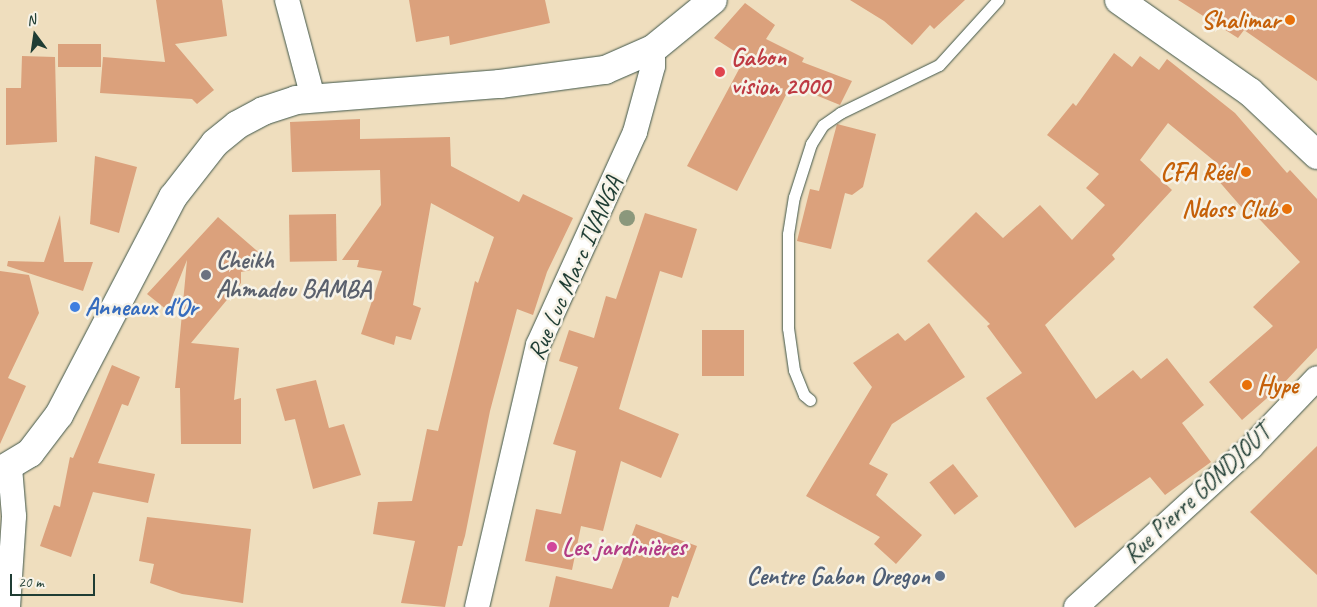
<!DOCTYPE html>
<meta charset="utf-8">
<style>
body{margin:0}
#map{position:relative;width:1317px;height:607px;overflow:hidden;background:#efdebe;font-family:Caveat,sans-serif}
div>[style]{position:absolute}
.building>*{inset:0;background:#dba17c;transform-origin:0 0}
.roads{filter:drop-shadow(0 0 1px #3e5549) drop-shadow(0 0 1px #3e5549)}
.lane>*{height:11px;margin:-5.5px;padding:0 5.5px;transform-origin:5.5px;border-radius:5.5px;background:#fff}
.street>*{height:24px;margin:-12px;padding:0 12px;transform-origin:12px;border-radius:12px;background:#fff}
.secondary>*{height:28px;margin:-14px;padding:0 14px;transform-origin:14px;border-radius:14px;background:#fff}
.trees>*{width:16px;height:16px;margin:-8px;border-radius:50%;background:#8b987c}
.dots>*{width:14px;height:14px;translate:-50% -50%;box-sizing:border-box;border:2px solid #f7f3e8;border-radius:50%}
span{translate:-50% -50%;white-space:nowrap;text-align:center;line-height:1.15;-webkit-text-stroke:5px #f7f3e8;paint-order:stroke}
.food-label{font-size:25px;color:#c56008;font-weight:700}
.right{translate:-100% -50%;text-align:right}
.left{translate:0 -50%;text-align:left}
.health-label{font-size:25px;color:#be3a42;font-weight:700}
.worship-label{font-size:25px;color:#5b616d;font-weight:700}
.street-label{font-size:25px;color:#1f3d34}
.shop-label{font-size:25px;color:#366cbe;font-weight:700}
.hotel-label{font-size:25px;color:#b23c85;font-weight:700}
.service-label{font-size:25px;color:#4e5e75;font-weight:700}
.north{position:absolute;left:10px;top:10px;width:50px;height:50px;-webkit-text-stroke:4px #f7f3e8;paint-order:stroke;rotate:346deg;font-size:14px;font-weight:700;line-height:20px;text-align:center;color:#1f3d34}
.north::after{content:'';display:block;margin:auto;width:18px;height:22px;background:#1f3d34;clip-path:polygon(50% 0,100% 100%,50% 72%,0 100%)}
.scale{position:absolute;left:10px;top:574px;width:85px;height:22px;box-sizing:border-box;border:2px solid #1f3d34;border-top:0;padding-left:6px;font-size:15px;line-height:18px;white-space:nowrap;color:#1f3d34;-webkit-text-stroke:4px #f7f3e8;paint-order:stroke}
</style>
<div id="map">
<div class="building">
<div style="clip-path:polygon(156px 0,222px 0,227px 36px,175px 44px,214px 90px,197px 104px,192px 99px,100px 93px,103px 57px,165px 62px)"></div>
<div style="clip-path:polygon(409px 0,545px 0,550px 23px,450px 45px,449px 36px,416px 42px)"></div>
<div style="clip-path:polygon(850px 0,965px 0,934px 29px,930px 25px,912px 45px,884px 21px)"></div>
<div style="clip-path:polygon(1178px 0,1317px 0,1317px 81px,1244px 30px,1238px 38px)"></div>
<div style="clip-path:polygon(745px 3px,775px 25px,766px 39px,804px 58px,802px 62px,852px 81px,840px 105px,791px 85px,737px 191px,687px 166px,745px 58px,714px 38px)"></div>
<div style="left:58px;top:44px;width:43px;height:23px"></div>
<div style="clip-path:polygon(1114px 53px,1132px 67px,1140px 56px,1159px 70px,1167px 59px,1235px 113px,1287px 173px,1290px 170px,1317px 199px,1317px 348px,1281px 386px,1242px 420px,1209px 382px,1273px 326px,1253px 307px,1300px 262px,1246px 205px,1243px 209px,1210px 171px,1218px 164px,1168px 123px,1140px 160px,1172px 190px,1112px 255px,1115px 259px,1045px 325px,1096px 399px,1133px 370px,1141px 379px,1167px 358px,1204px 405px,1182px 423px,1211px 462px,1165px 495px,1150px 477px,1075px 528px,986px 398px,1022px 373px,987px 326px,990px 324px,927px 261px,976px 212px,1003px 238px,1040px 205px,1072px 240px,1105px 205px,1086px 188px,1099px 174px,1047px 135px,1073px 103px,1076px 106px)"></div>
<div style="clip-path:polygon(22px 56px,55px 57px,57px 142px,6px 145px,6px 88px,21px 88px)"></div>
<div style="clip-path:polygon(360px 119px,360px 139px,450px 137px,451px 166px,519px 202px,523px 194px,573px 218px,547px 272px,533px 315px,517px 309px,490px 411px,465px 536px,462px 546px,458px 546px,445px 607px,401px 603px,415px 541px,373px 534px,378px 502px,412px 501px,427px 429px,438px 431px,475px 281px,478px 283px,494px 237px,431px 203px,413px 305px,421px 308px,411px 340px,396px 336px,394px 345px,361px 334px,382px 271px,357px 267px,359px 260px,342px 260px,381px 205px,380px 170px,292px 172px,290px 122px)"></div>
<div style="clip-path:polygon(837px 124px,876px 134px,863px 187px,852px 195px,845px 193px,831px 249px,797px 241px,810px 189px,819px 191px)"></div>
<div style="clip-path:polygon(95px 156px,137px 167px,119px 233px,90px 224px)"></div>
<div style="clip-path:polygon(645px 213px,697px 229px,682px 278px,660px 271px,619px 409px,679px 434px,661px 478px,621px 461px,603px 531px,581px 526px,572px 570px,525px 561px,536px 509px,561px 514px,576px 451px,553px 444px,578px 367px,559px 361px,569px 330px,594px 338px,606px 296px,616px 299px)"></div>
<div style="left:336px;top:214px;width:47px;height:47px;rotate:89deg"></div>
<div style="clip-path:polygon(60px 215px,64px 262px,93px 262px,83px 291px,7px 266px,8px 261px,44px 262px)"></div>
<div style="clip-path:polygon(218px 217px,263px 256px,251px 270px,241px 272px,241px 283px,191px 343px,239px 348px,234px 400px,241px 398px,241px 444px,181px 444px,180px 388px,175px 388px,187px 260px,167px 310px,147px 294px)"></div>
<div style="clip-path:polygon(0 271px,29px 275px,39px 313px,8px 378px,26px 386px,0 444px)"></div>
<div style="clip-path:polygon(929px 323px,965px 377px,892px 424px,869px 464px,888px 474px,876px 495px,922px 535px,896px 564px,874px 544px,880px 537px,806px 496px,872px 387px,853px 363px,898px 333px,905px 341px)"></div>
<div style="left:702px;top:330px;width:42px;height:46px"></div>
<div style="clip-path:polygon(112px 365px,140px 377px,128px 406px,122px 404px,98px 463px,155px 474px,148px 503px,93px 492px,71px 557px,40px 546px,54px 505px,60px 507px,70px 457px,73px 458px)"></div>
<div style="clip-path:polygon(316px 380px,329px 428px,344px 424px,361px 475px,313px 489px,295px 419px,285px 421px,276px 389px)"></div>
<div style="clip-path:polygon(1317px 446px,1317px 575px,1250px 512px)"></div>
<div style="left:953px;top:464px;width:41px;height:30px;rotate:52deg"></div>
<div style="clip-path:polygon(147px 517px,251px 529px,243px 603px,182px 594px,150px 583px,154px 564px,139px 561px)"></div>
<div style="clip-path:polygon(636px 524px,697px 546px,678px 598px,672px 596px,669px 607px,549px 607px,556px 576px,612px 589px)"></div>
</div>
<div class="roads">
<div class="lane">
<div style="left:810px;top:400px;width:8px;rotate:-140deg"></div>
<div style="left:804px;top:395px;width:27px;rotate:-112deg"></div>
<div style="left:794px;top:370px;width:42px;rotate:-98.1deg"></div>
<div style="left:788px;top:328px;width:94px;rotate:-90deg"></div>
<div style="left:788px;top:234px;width:37px;rotate:-81deg"></div>
<div style="left:794px;top:197px;width:56px;rotate:-72.2deg"></div>
<div style="left:811px;top:144px;width:22px;rotate:-58deg"></div>
<div style="left:823px;top:125px;width:21px;rotate:-35deg"></div>
<div style="left:840px;top:113px;width:110px;rotate:-25.9deg"></div>
<div style="left:939px;top:65px;width:88px;rotate:-47.8deg"></div>
</div>
<div class="street">
<div style="left:287px;top:0;width:101px;rotate:75.1deg"></div>
<div style="left:8px;top:607px;width:91px;rotate:-86.2deg"></div>
<div style="left:14px;top:516px;width:49px;rotate:-94.7deg"></div>
<div style="left:477px;top:607px;width:269px;rotate:-76.9deg"></div>
<div style="left:538px;top:345px;width:234px;rotate:-65.5deg"></div>
<div style="left:635px;top:132px;width:68px;rotate:-74.7deg"></div>
<div style="left:653px;top:66px;width:17px;rotate:-90deg"></div>
<div style="left:1076px;top:607px;width:237px;rotate:-42.4deg"></div>
<div style="left:1251px;top:447px;width:95px;rotate:-46.3deg"></div>
</div>
<div class="secondary">
<div style="left:1119px;top:0;width:160px;rotate:35.1deg"></div>
<div style="left:1250px;top:92px;width:92px;rotate:43.2deg"></div>
<div style="left:0;top:471px;width:35px;rotate:-31deg"></div>
<div style="left:30px;top:453px;width:48px;rotate:-52.7deg"></div>
<div style="left:59px;top:415px;width:246px;rotate:-62.4deg"></div>
<div style="left:173px;top:197px;width:68px;rotate:-52.1deg"></div>
<div style="left:215px;top:143px;width:28px;rotate:-39deg"></div>
<div style="left:237px;top:125px;width:30px;rotate:-28deg"></div>
<div style="left:263px;top:111px;width:35px;rotate:-18deg"></div>
<div style="left:296px;top:100px;width:205px;rotate:-4.5deg"></div>
<div style="left:500px;top:84px;width:106px;rotate:-7.6deg"></div>
<div style="left:605px;top:70px;width:52px;rotate:-23.6deg"></div>
<div style="left:653px;top:49px;width:77px;rotate:-39.2deg"></div>
</div>
</div>
<div class="trees">
<div style="left:627px;top:218px"></div>
</div>
<div class="dots">
<div style="left:1290px;top:20px;background:#e8710a"></div>
<div style="left:720px;top:72px;background:#e0444e"></div>
<div style="left:1246px;top:172px;background:#e8710a"></div>
<div style="left:1287px;top:209px;background:#e8710a"></div>
<div style="left:206px;top:275px;background:#6b7280"></div>
<div style="left:75px;top:307px;background:#3f7fe0"></div>
<div style="left:1247px;top:385px;background:#e8710a"></div>
<div style="left:552px;top:547px;background:#d1479c"></div>
<div style="left:940px;top:576px;background:#5c6f8a"></div>
</div>
<div class="food-label">
<span class="right" style="left:1280px;top:20px">Shalimar</span>
<span class="right" style="left:1236px;top:172px">CFA Réel</span>
<span class="right" style="left:1277px;top:209px">Ndoss Club</span>
<span class="left" style="left:1257px;top:385px">Hype</span>
</div>
<div class="health-label">
<span class="left" style="left:731px;top:72px">Gabon<br>vision 2000</span>
</div>
<div class="worship-label">
<span class="left" style="left:216px;top:275px">Cheikh<br>Ahmadou BAMBA</span>
</div>
<div class="street-label">
<span style="left:575px;top:268px;rotate:-66deg">Rue Luc Marc IVANGA</span>
<span style="left:1197px;top:494px;rotate:-43deg">Rue Pierre GONDJOUT</span>
</div>
<div class="shop-label">
<span class="left" style="left:85px;top:307px">Anneaux d'Or</span>
</div>
<div class="hotel-label">
<span class="left" style="left:562px;top:547px">Les jardinières</span>
</div>
<div class="service-label">
<span class="right" style="left:930px;top:576px">Centre Gabon Oregon</span>
</div>
<div class="north">N</div>
<div class="scale">20 m</div>
</div>
